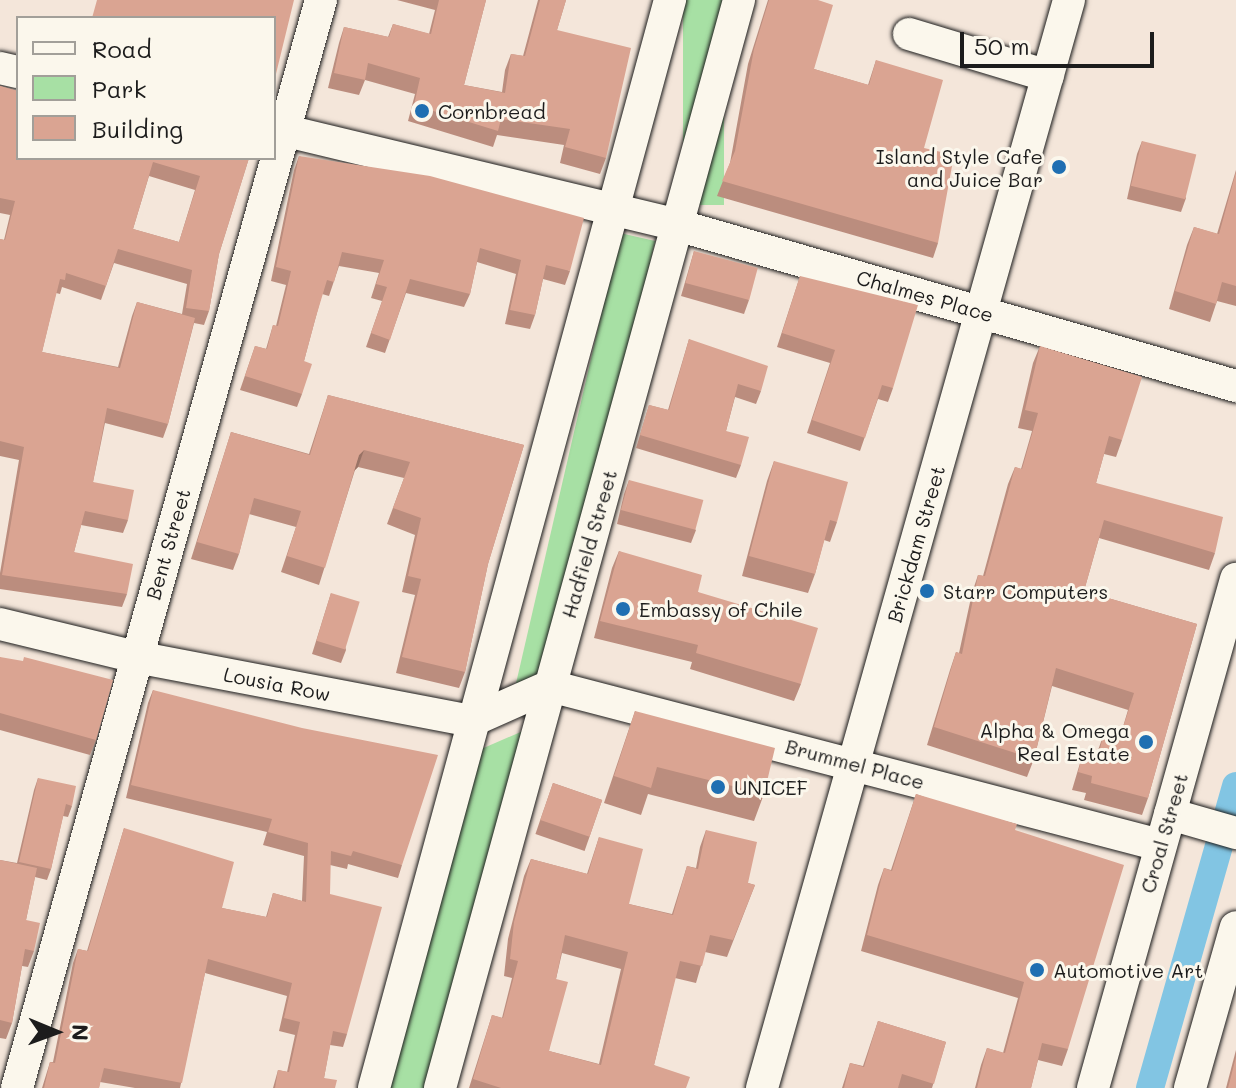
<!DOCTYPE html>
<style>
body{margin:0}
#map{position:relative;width:1236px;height:1088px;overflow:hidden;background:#f4e6da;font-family:Mali,sans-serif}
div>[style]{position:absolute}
.green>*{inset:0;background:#a7e0a4;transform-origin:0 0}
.canal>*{height:28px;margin:-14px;padding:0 14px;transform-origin:14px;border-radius:14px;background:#82c5e3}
.roads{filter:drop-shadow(0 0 2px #1c1c1c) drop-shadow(0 0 2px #1c1c1c)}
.minor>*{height:32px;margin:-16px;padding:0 16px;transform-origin:16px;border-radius:16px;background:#fbf7ec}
.wall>*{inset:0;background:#bb8d7e;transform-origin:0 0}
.shaded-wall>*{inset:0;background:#997366}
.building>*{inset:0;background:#daa492;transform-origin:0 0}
.dots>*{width:22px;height:22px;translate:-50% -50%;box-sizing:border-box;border:4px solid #fbf7ec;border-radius:50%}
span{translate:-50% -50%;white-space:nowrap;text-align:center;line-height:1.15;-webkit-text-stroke:6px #fbf7ec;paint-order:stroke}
.poi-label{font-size:20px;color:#1c1c1c}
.left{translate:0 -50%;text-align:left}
.right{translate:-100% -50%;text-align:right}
.street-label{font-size:20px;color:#1c1c1c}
.legend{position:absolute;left:16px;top:16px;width:260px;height:144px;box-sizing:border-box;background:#fbf7ec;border:2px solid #a29f99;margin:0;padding:10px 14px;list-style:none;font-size:24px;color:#1c1c1c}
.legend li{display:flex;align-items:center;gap:16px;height:40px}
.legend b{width:40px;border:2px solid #a29f99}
.north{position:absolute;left:16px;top:992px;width:80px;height:80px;-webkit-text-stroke:6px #fbf7ec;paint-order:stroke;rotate:91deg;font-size:22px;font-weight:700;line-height:32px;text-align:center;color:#1c1c1c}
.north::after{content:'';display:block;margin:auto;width:28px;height:36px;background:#1c1c1c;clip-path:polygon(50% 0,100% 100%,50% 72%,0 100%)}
.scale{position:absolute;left:960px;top:32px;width:194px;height:36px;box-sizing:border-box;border:4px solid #1c1c1c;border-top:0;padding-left:10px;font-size:24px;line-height:28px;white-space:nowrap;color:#1c1c1c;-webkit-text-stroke:6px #fbf7ec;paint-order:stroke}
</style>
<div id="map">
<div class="green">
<div style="left:683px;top:0;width:41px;height:205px"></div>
<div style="left:620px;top:233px;width:36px;height:475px;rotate:13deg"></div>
<div style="clip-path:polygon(523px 731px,428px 1088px,387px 1088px,479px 750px)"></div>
</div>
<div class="canal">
<div style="left:1150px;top:1088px;width:314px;rotate:-74.1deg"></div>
</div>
<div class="roads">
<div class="minor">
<div style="left:909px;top:34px;width:145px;rotate:16.8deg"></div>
<div style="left:0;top:68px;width:18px;rotate:13deg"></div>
<div style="left:274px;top:128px;width:415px;rotate:13.5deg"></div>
<div style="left:677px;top:225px;width:582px;rotate:16.07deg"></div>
<div style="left:0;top:624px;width:140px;rotate:13.6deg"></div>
<div style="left:136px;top:657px;width:341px;rotate:10.8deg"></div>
<div style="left:471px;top:721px;width:86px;rotate:-23.9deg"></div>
<div style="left:550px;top:686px;width:630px;rotate:14.61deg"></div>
<div style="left:1170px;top:814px;width:69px;rotate:16.1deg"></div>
<div style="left:17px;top:1088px;width:1130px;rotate:-74.39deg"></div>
<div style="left:374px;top:1088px;width:1128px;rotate:-74.78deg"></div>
<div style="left:440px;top:1088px;width:1128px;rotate:-74.63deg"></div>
<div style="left:762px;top:1088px;width:1130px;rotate:-74.24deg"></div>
<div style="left:1093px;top:1088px;width:529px;rotate:-74.31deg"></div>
<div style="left:1190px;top:1088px;width:167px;rotate:-74.1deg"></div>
</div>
</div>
<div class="wall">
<div style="clip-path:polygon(397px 0,486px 0,464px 85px,502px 92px,505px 70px,511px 54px,523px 56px,538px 0,566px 0,557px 30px,606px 158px,600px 174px,560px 163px,564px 145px,497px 135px,493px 147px,408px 121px,415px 94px,365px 80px,359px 95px,328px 88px,339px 43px,344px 27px,388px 37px,393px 24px,429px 34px,435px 10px)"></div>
<div style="clip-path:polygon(768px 0,818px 0,814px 69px,868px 85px,876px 60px,924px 148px,938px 243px,933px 258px,717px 196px,730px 163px,748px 64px)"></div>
<div style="clip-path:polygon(evenodd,0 86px,249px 158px,219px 254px,209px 311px,204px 325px,194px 323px,168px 424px,163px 438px,105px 423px,93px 482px,128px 520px,123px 533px,81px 525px,74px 552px,127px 594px,122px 607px,0 589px,0 573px,19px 460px,0 456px,0 239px,4px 240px,10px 215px,0 213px,0 86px,149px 176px,195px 190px,179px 242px,133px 229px,149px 176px,0 86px,114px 263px,187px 284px,182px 314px,137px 302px,132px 316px,118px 367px,42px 352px,56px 293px,60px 294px,62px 287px,101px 300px,114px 263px)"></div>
<div style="clip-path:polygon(1142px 141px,1186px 198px,1181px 212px,1127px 199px,1137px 154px)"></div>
<div style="clip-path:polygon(299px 156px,570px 271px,565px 285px,543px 279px,535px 315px,530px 329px,505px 324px,516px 274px,477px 262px,470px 294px,464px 307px,406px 293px,385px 353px,366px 347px,382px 301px,371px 298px,379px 273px,339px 266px,329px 296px,322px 294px,315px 320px,304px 361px,302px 394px,297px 407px,240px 390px,255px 346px,266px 349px,273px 325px,276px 326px,286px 285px,271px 281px,294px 170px)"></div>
<div style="clip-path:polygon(1236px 170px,1236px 306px,1217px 301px,1210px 322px,1169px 309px,1187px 245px,1194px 227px,1217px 234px)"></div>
<div style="clip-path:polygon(694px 251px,749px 300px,744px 314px,681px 296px)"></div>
<div style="clip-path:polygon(800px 276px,893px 388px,888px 402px,878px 399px,860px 451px,807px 433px,830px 363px,777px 347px)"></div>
<div style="clip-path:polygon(689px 339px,761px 391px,756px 404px,735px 397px,726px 431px,741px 465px,736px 478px,636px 448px,649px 405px,668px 410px)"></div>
<div style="clip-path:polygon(1040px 346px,1122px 440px,1116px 457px,1104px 454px,1096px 483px,1215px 553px,1209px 570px,1099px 538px,1084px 591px,1197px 624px,1148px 798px,1142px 815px,1084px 800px,1086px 793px,1072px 790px,1083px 753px,1096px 756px,1103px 736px,1119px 740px,1128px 710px,1052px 686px,1034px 759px,1027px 777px,927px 745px,950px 670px,956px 652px,959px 653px,972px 593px,978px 575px,983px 576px,1008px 484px,1015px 467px,1021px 469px,1032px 431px,1018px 428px,1033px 363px)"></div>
<div style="clip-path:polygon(328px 395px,524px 445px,488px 564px,465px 672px,459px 688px,396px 673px,415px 595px,402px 592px,415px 535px,387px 524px,404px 478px,358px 467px,355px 470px,319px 585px,281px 572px,296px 527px,249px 514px,239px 554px,233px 570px,191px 559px,231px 432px,309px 454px)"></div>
<div style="clip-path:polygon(774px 461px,837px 522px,830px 542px,824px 540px,815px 574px,808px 593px,742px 576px,767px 481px)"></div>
<div style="clip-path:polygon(629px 480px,696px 530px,691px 543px,617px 524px,624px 494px)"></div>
<div style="clip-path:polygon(619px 551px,698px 592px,801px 684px,794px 701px,690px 669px,692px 662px,594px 638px,612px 568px)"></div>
<div style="clip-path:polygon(331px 593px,346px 650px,341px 663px,312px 654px)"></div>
<div style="clip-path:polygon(0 657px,96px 740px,90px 755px,0 730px)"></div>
<div style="clip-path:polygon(153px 690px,402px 865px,398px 878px,348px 864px,347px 869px,330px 865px,330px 894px,347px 1034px,343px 1047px,330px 1045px,324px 1078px,335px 1088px,273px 1088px,278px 1070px,287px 1072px,295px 1035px,279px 1031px,287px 996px,205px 973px,180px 1088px,135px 1088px,100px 1082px,99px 1088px,42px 1088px,50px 1062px,53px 1062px,73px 963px,78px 949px,87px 951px,124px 828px,222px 908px,266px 917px,273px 893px,302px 901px,304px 856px,263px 845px,267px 832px,126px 798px,148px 703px)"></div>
<div style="clip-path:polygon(635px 711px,764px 794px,754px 821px,648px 794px,641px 815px,604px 803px)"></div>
<div style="clip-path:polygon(38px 778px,72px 806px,68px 817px,63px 816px,51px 869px,47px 880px,35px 877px,26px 920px,34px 951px,28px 967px,22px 966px,12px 1023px,6px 1039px,0 1038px,0 860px,17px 863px,34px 790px)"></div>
<div style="left:553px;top:783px;width:52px;height:54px;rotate:19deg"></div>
<div style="clip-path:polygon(916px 794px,1015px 830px,1068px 1049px,1062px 1066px,1038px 1060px,1031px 1088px,975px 1088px,981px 1065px,987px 1048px,1003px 1053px,1018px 998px,861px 951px,878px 885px,884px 868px,891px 870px)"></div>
<div style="clip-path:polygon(evenodd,706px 830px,748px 883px,755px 885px,727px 957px,705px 952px,696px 983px,675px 978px,654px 1065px,686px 1088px,469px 1088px,492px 1015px,502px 1018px,512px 978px,504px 976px,508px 939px,524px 876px,531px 859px,587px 874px,599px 837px,629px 904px,672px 914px,687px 866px,696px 868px,700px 847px,706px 830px,562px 953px,621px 969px,599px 1064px,549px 1051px,556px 979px,562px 953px)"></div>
<div style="clip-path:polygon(878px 1021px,946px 1042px,932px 1088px,842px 1088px,850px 1063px,863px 1066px)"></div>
<div style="clip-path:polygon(1236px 1050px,1236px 1088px,1226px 1088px)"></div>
</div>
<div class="shaded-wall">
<div style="clip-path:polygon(364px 450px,358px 467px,353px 472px,359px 455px)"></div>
</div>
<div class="building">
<div style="clip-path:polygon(97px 0,294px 0,275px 78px,274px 18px,92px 18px)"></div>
<div style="clip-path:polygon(439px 0,486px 0,464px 85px,505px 93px,511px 54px,525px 56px,540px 0,566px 0,557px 30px,631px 48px,606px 158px,565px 147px,570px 129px,501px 119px,498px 131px,414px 105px,420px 78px,368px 63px,365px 80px,334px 73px,344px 27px,389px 37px,393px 24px,431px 34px)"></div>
<div style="clip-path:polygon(769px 0,818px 0,833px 5px,814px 69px,869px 85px,876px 60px,943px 80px,924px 148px,954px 155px,938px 243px,722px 181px,735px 151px,754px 49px)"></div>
<div style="clip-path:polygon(evenodd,0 86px,18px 91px,18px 158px,249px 158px,219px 254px,209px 311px,186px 308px,192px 270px,118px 249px,106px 286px,66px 273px,65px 280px,60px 279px,42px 352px,120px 368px,137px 302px,195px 318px,168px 424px,107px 408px,93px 482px,134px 490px,128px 520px,85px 511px,74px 552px,133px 564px,127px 594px,2px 575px,24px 447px,0 441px,0 239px,5px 240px,15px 201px,0 198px,0 86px,153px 162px,200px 176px,179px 242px,133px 229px,153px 162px)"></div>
<div style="left:1142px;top:141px;width:56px;height:46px;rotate:14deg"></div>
<div style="clip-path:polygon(299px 156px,430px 176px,584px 218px,570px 271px,546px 265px,535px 315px,510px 310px,521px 260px,480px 248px,470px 294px,410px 279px,390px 340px,371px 333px,387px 287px,376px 284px,384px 260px,342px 252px,334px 282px,327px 280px,315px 320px,304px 361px,312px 364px,302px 394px,245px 376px,255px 346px,267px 349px,273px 325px,278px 326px,291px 271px,276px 267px)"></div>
<div style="clip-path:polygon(1236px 172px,1236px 286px,1222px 282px,1216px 304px,1175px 291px,1194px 227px,1219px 234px)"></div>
<div style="left:694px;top:251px;width:66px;height:33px;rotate:15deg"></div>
<div style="clip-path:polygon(800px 276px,918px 305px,893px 388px,882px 385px,865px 438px,812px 420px,835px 350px,782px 333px)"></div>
<div style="clip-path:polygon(689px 339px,768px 366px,761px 391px,738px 384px,726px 431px,749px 437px,741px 465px,640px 435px,649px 405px,669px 410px)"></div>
<div style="clip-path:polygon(1040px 346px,1142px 377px,1122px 440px,1109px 436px,1096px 483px,1223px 517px,1215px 553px,1104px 520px,1084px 591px,1197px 624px,1148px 798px,1091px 783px,1092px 776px,1078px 772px,1083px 753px,1098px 757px,1103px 736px,1119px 740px,1134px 693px,1056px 668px,1034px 759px,934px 727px,956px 652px,962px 654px,978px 575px,985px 576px,1015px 467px,1022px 469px,1038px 413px,1025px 410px)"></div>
<div style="clip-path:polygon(328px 395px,524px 445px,488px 564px,465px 672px,402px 657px,421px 579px,408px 576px,421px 518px,393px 508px,410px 462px,364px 450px,359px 455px,325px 568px,287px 556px,301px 511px,254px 498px,239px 554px,197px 542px,231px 432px,310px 455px)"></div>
<div style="clip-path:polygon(774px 461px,848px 482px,837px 522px,830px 520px,815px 574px,749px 556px)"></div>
<div style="left:629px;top:480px;width:77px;height:31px;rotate:15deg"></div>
<div style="clip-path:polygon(619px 551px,702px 575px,698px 592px,818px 628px,801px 684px,696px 653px,698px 645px,600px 621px)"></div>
<div style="left:331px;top:593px;width:30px;height:50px;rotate:17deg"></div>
<div style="clip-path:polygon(0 657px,23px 661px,24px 657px,113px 680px,96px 740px,0 713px)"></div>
<div style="clip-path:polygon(153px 690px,302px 728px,438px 755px,402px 865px,353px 851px,351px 856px,331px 851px,330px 894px,382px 907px,347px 1034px,333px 1031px,324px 1078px,337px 1080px,335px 1088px,275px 1088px,278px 1070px,289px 1072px,300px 1022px,284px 1018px,292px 983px,208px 959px,182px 1083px,104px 1068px,99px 1088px,44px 1088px,50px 1062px,55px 1063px,78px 949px,88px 951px,124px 828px,234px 862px,222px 908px,267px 917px,273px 893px,306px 902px,308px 843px,268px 832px,272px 819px,131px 785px)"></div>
<div style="clip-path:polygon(635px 711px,775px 748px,764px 794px,657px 767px,651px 788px,614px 776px)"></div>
<div style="clip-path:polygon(38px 778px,76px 786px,72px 806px,66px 804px,51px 869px,19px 862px)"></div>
<div style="left:553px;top:783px;width:52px;height:39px;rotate:19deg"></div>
<div style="clip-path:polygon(916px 794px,1017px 824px,1015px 830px,1124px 865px,1068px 1049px,1042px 1043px,1031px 1088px,977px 1088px,987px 1048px,1005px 1053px,1024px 982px,867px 935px,884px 868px,892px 871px)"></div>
<div style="clip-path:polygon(evenodd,706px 830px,757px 842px,748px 883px,755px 885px,733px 940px,710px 935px,702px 966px,680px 961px,654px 1065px,690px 1077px,686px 1088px,501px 1088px,473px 1079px,492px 1015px,503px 1018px,518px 961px,510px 959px,514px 922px,531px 859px,588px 874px,599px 837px,643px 849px,629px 904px,673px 915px,687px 866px,698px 869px,706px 830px,565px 935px,628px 952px,601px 1065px,549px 1051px,568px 982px,556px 979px,565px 935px)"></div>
<div style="clip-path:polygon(0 860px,37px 868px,26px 920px,40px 923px,34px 951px,25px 949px,12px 1023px,0 1020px)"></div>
<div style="clip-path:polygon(878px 1021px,946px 1042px,934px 1084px,902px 1074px,898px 1088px,844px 1088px,850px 1063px,864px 1067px)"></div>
<div style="clip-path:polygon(1236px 1057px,1236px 1088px,1228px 1088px)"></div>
</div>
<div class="dots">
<div style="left:422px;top:111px;background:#1f6fb2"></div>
<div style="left:1059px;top:167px;background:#1f6fb2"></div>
<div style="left:927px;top:591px;background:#1f6fb2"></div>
<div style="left:623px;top:609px;background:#1f6fb2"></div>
<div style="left:1146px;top:742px;background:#1f6fb2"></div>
<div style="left:718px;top:787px;background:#1f6fb2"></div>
<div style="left:1037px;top:970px;background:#1f6fb2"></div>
</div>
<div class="poi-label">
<span class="left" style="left:438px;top:111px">Cornbread</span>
<span class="right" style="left:1043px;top:168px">Island Style Cafe<br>and Juice Bar</span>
<span class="left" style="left:943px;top:591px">Starr Computers</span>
<span class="left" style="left:639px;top:609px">Embassy of Chile</span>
<span class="right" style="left:1130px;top:742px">Alpha &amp; Omega<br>Real Estate</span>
<span class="left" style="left:734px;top:787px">UNICEF</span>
<span class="left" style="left:1053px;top:970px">Automotive Art</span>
</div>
<div class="street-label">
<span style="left:925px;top:296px;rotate:16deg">Chalmes Place</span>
<span style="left:168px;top:544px;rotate:-74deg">Bent Street</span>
<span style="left:589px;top:544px;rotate:-74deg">Hadfield Street</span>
<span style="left:916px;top:544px;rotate:-74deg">Brickdam Street</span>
<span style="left:277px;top:684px;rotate:11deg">Lousia Row</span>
<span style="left:855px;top:764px;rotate:15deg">Brummel Place</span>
<span style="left:1164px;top:833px;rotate:-74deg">Croal Street</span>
</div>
<ul class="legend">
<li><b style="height:10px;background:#fbf7ec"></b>Road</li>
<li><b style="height:22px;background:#a7e0a4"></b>Park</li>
<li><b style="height:22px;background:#daa492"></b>Building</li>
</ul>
<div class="north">N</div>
<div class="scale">50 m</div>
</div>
